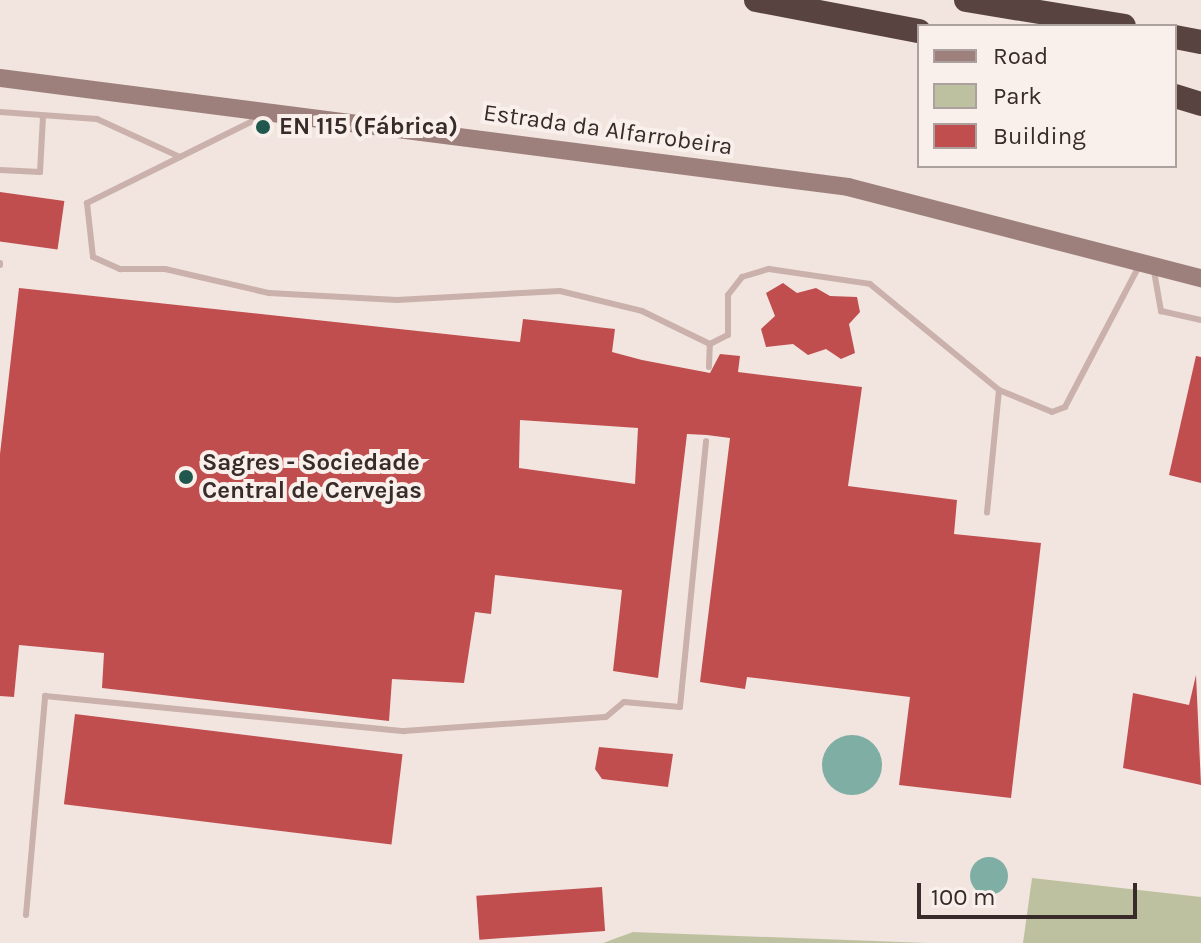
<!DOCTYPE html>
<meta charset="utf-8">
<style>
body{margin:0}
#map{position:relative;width:1201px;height:943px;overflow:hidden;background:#f2e4df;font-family:Karla,sans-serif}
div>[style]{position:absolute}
.green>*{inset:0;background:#bec19f}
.water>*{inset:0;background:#7faea4}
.round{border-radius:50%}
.building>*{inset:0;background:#c14e4f;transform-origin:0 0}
.lane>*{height:6px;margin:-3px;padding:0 3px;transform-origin:3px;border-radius:3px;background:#cab1ab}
.secondary>*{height:18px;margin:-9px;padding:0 9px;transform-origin:9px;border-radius:9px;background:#9d807c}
.highway>*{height:24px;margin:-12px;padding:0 12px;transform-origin:12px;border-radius:12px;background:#584341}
.dots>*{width:22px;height:22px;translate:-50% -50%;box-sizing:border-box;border:4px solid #f9efeb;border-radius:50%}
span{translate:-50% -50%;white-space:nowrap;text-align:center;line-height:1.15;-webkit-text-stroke:8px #f9efeb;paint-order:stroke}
.poi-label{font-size:24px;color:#382b2a;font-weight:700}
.left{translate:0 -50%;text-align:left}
.street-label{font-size:24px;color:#382b2a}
.legend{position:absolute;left:917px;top:24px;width:260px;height:144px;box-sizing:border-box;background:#f9efeb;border:2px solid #aca19e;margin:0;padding:10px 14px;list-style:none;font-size:24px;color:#382b2a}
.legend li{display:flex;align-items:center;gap:16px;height:40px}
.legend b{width:40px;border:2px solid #aca19e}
.scale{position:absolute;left:917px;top:883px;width:220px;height:36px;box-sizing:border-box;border:4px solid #382b2a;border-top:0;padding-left:10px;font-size:24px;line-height:28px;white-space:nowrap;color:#382b2a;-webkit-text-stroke:6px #f9efeb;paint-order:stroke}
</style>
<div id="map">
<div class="green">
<div style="clip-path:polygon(1032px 878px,1201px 897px,1201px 943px,1023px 943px)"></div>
<div style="clip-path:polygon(633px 932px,927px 943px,603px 943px)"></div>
</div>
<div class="water">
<div class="round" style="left:822px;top:735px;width:60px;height:60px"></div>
<div class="round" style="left:970px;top:857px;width:38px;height:38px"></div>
</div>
<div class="building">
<div style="left:0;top:192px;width:65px;height:49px;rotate:8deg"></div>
<div style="clip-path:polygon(783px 283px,797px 293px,816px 288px,830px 296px,857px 297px,860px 312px,849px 324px,855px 353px,841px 359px,826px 349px,808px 355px,793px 344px,766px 347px,761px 329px,775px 316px,766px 293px)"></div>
<div style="clip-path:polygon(evenodd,19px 288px,520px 342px,523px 319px,615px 329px,612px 352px,642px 360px,710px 373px,720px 354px,740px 356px,738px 372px,862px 387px,848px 486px,957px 500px,954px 534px,1041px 543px,1011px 798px,899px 785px,910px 697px,747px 677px,745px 689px,700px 682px,730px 438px,707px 435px,687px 434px,658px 678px,613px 671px,622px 590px,495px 575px,491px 614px,475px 612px,464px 683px,392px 679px,389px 721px,102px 688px,104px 653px,19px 645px,14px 697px,0 696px,0 454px,19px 288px,520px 420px,638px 428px,635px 484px,519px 468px,520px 420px)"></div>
<div style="clip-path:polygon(1196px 356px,1201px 357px,1201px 483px,1169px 475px)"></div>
<div style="clip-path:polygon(1196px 675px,1201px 785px,1123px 768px,1133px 693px,1189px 705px)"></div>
<div style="left:75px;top:714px;width:330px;height:91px;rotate:7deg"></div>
<div style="clip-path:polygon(599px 747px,673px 754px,668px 787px,602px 779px,595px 769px)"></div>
<div style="left:602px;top:887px;width:44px;height:126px;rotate:86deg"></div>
</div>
<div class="lane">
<div style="left:0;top:112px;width:97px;rotate:4.1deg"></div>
<div style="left:97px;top:119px;width:91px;rotate:24.6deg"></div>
<div style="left:180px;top:157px;width:90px;rotate:-26.3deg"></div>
<div style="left:180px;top:157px;width:104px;rotate:153.7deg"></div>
<div style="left:87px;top:203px;width:54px;rotate:83.7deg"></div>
<div style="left:93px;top:257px;width:30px;rotate:24deg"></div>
<div style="left:120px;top:269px;width:45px"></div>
<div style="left:165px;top:269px;width:107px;rotate:13deg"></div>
<div style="left:269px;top:293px;width:128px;rotate:3.1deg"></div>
<div style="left:397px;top:300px;width:163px;rotate:-3.2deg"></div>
<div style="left:560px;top:291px;width:84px;rotate:13.7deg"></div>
<div style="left:642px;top:311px;width:76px;rotate:25.9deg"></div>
<div style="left:710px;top:344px;width:20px;rotate:-27deg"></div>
<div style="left:728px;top:335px;width:40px;rotate:-90deg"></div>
<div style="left:728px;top:295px;width:23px;rotate:-52deg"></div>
<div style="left:742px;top:277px;width:28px;rotate:-17deg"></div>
<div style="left:769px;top:269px;width:102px;rotate:8.4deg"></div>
<div style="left:870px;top:284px;width:167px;rotate:39.4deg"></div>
<div style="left:999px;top:390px;width:123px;rotate:95.6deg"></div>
<div style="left:0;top:170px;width:40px;rotate:2.9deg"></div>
<div style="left:40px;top:172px;width:56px;rotate:-86.9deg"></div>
<div style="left:0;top:265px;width:2px;rotate:-90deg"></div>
<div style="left:1154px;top:271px;width:41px;rotate:80.1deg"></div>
<div style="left:1161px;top:311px;width:41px;rotate:12.7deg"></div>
<div style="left:709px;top:367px;width:23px;rotate:-88deg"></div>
<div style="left:999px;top:390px;width:57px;rotate:22.5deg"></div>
<div style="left:1052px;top:412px;width:14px;rotate:-21deg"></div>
<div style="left:1065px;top:407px;width:161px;rotate:-62.3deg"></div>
<div style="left:26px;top:915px;width:220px;rotate:-85deg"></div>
<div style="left:45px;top:696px;width:361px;rotate:5.6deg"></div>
<div style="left:404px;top:731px;width:202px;rotate:-4deg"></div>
<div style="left:606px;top:717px;width:23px;rotate:-40deg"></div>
<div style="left:624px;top:702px;width:56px;rotate:5.1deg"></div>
<div style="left:680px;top:707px;width:267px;rotate:-84.4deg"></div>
</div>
<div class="secondary">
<div style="left:0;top:78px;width:855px;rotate:7.32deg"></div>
<div style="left:848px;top:187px;width:365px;rotate:14.5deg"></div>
</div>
<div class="highway">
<div style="left:756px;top:0;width:166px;rotate:10.8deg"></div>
<div style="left:966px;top:0;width:160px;rotate:9.3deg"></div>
<div style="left:1175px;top:37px;width:26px;rotate:11deg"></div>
<div style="left:1175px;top:96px;width:27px;rotate:17deg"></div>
</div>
<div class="dots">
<div style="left:263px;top:127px;background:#21584e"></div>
<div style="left:186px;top:477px;background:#21584e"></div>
</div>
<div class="poi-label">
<span class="left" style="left:279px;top:127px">EN 115 (Fábrica)</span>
<span class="left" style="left:202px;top:477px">Sagres - Sociedade<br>Central de Cervejas</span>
</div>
<div class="street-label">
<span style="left:608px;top:130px;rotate:8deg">Estrada da Alfarrobeira</span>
</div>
<ul class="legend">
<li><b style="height:10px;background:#9d807c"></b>Road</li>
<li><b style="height:22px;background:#bec19f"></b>Park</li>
<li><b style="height:22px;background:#c14e4f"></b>Building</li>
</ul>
<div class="scale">100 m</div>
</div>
